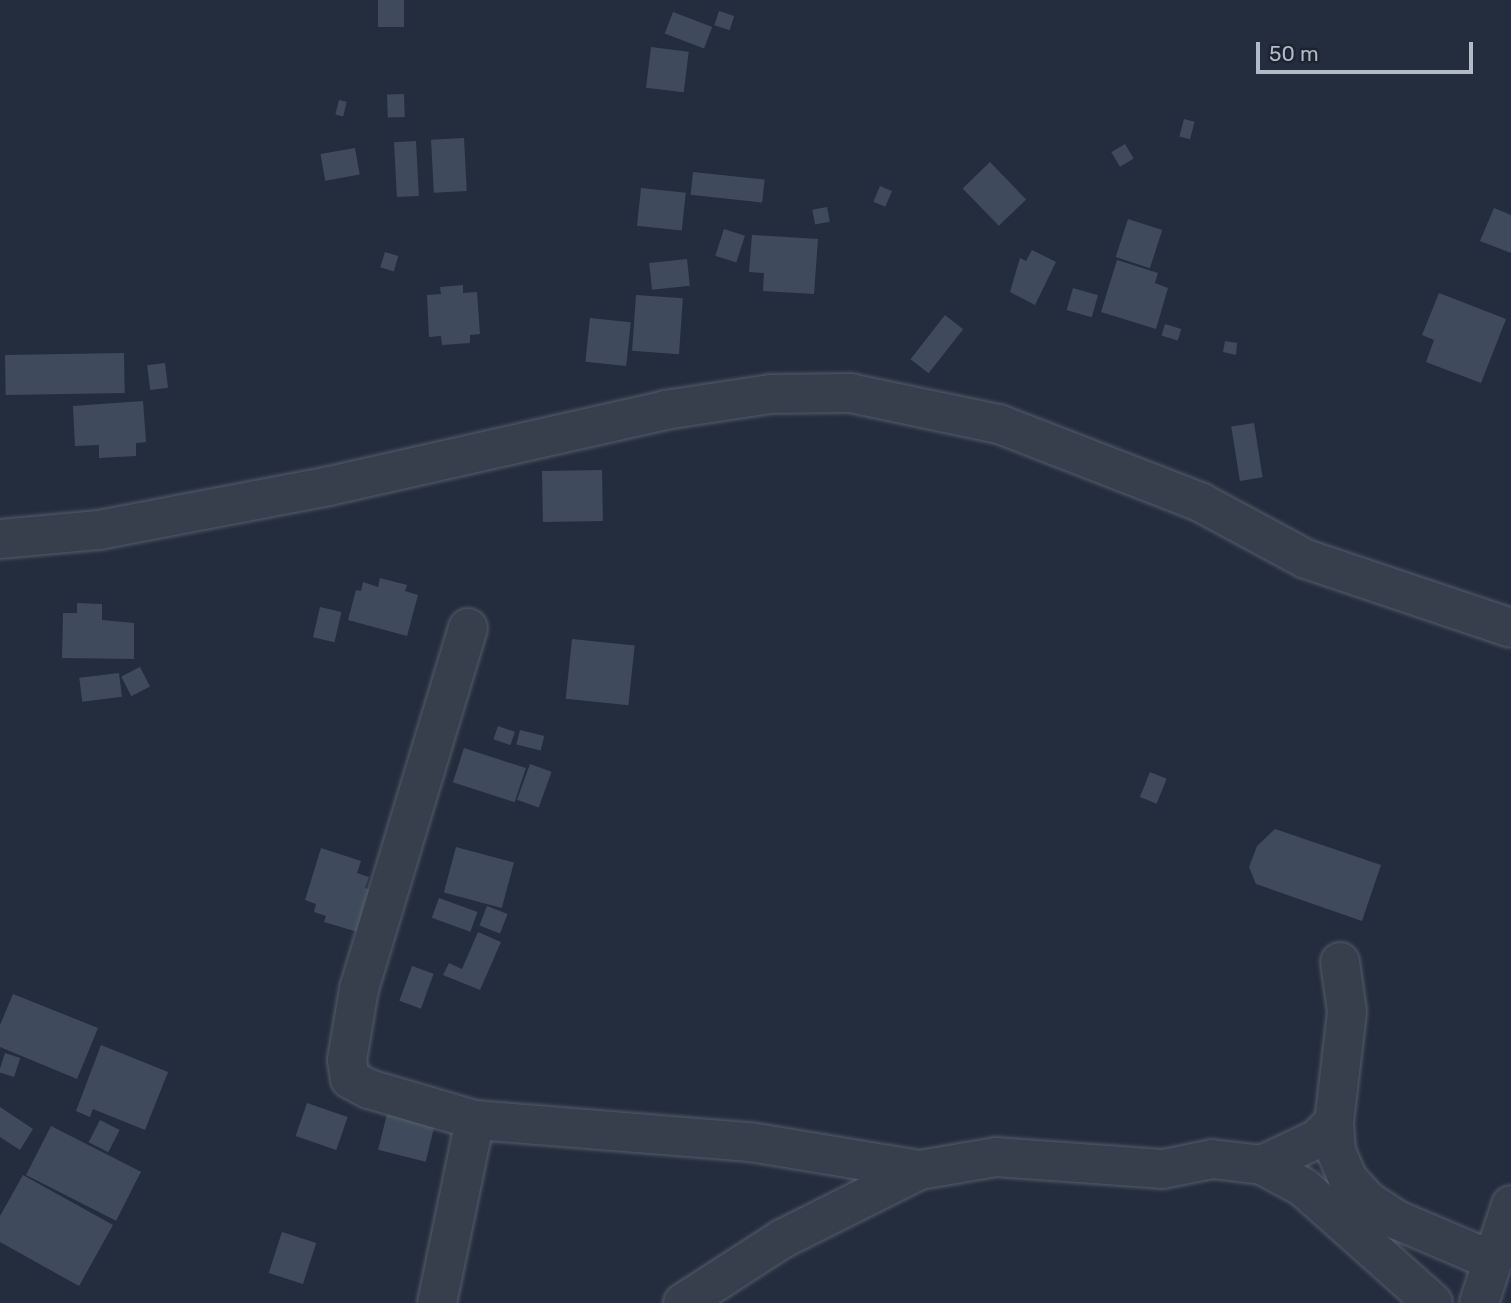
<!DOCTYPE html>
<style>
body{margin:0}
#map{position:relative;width:1511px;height:1303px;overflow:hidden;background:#232d3d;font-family:Rubik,sans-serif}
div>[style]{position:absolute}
.building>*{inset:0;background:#3f4b5c;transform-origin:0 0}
.roads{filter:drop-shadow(0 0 2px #555d6b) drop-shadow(0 0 2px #555d6b)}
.minor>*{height:38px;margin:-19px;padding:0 19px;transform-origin:19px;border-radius:19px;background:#373f4d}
span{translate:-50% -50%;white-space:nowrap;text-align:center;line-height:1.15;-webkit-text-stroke:5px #1c2431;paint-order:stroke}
.scale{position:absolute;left:1256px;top:42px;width:217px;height:32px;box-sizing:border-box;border:4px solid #b2bac8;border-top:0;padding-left:9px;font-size:21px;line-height:24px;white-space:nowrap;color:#b2bac8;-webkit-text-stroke:5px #1c2431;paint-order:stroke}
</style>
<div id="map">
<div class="building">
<div style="left:378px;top:0;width:26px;height:27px"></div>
<div style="left:719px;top:11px;width:16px;height:15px;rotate:18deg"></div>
<div style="left:673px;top:12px;width:42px;height:23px;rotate:21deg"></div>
<div style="left:651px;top:47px;width:38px;height:41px;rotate:7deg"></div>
<div style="left:404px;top:94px;width:23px;height:17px;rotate:88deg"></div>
<div style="left:339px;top:100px;width:8px;height:15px;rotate:14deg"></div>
<div style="left:1184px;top:119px;width:11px;height:18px;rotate:15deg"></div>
<div style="left:464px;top:138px;width:53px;height:33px;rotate:87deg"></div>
<div style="left:416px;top:141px;width:55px;height:22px;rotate:87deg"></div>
<div style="left:1125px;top:144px;width:17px;height:16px;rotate:59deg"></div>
<div style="left:355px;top:148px;width:27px;height:35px;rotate:80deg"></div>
<div style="left:990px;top:162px;width:52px;height:38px;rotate:46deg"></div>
<div style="left:693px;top:172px;width:72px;height:23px;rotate:6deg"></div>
<div style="left:880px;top:186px;width:13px;height:17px;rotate:23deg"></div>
<div style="left:641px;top:188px;width:45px;height:38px;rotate:6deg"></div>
<div style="left:827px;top:207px;width:15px;height:15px;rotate:79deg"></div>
<div style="clip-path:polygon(1494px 208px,1511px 215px,1511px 253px,1480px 241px)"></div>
<div style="left:1128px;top:219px;width:36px;height:40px;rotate:18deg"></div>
<div style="left:724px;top:229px;width:22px;height:28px;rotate:18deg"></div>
<div style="clip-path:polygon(752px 235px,818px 239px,814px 294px,763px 291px,764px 273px,749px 272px)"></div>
<div style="clip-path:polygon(1032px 250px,1056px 262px,1035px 305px,1010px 292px,1020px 258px,1026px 261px)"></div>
<div style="left:385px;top:252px;width:14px;height:16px;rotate:17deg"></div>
<div style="left:687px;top:259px;width:27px;height:38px;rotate:84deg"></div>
<div style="clip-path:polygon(1117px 260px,1158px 273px,1155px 283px,1168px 288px,1156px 329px,1101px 312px)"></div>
<div style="clip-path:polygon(463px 285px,463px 293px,477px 292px,480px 334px,470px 335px,470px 343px,442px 345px,441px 336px,429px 337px,427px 295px,441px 294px,440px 287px)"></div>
<div style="left:1073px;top:288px;width:26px;height:23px;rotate:16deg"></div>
<div style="clip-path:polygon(1439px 293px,1506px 319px,1481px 383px,1426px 362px,1434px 340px,1422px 335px)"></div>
<div style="left:636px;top:295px;width:47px;height:56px;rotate:4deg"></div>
<div style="left:945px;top:315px;width:23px;height:56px;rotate:38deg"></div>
<div style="left:590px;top:318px;width:41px;height:44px;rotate:6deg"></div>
<div style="left:1165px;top:324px;width:17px;height:12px;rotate:17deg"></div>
<div style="clip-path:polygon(1225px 341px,1237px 343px,1236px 355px,1223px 352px)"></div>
<div style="left:124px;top:353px;width:40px;height:119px;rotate:89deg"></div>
<div style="left:165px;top:363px;width:25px;height:18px;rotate:83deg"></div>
<div style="clip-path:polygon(143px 401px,146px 442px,136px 443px,136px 456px,99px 458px,99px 445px,75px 446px,73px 406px)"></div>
<div style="left:1254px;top:423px;width:55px;height:23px;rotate:81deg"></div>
<div style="left:602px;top:470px;width:51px;height:60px;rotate:89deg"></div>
<div style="clip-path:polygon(380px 578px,407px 585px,405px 591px,418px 595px,407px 636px,348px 620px,356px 590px,361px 591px,363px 582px,378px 587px)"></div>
<div style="clip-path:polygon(77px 603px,102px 604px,102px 620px,134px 623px,134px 659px,62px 658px,63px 613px,77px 613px)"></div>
<div style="left:320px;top:607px;width:22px;height:31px;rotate:13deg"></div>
<div style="left:572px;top:639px;width:63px;height:60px;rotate:6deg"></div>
<div style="left:140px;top:667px;width:22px;height:21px;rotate:63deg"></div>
<div style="left:119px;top:673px;width:24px;height:40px;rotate:83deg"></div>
<div style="left:498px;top:726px;width:18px;height:14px;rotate:19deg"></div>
<div style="left:520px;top:730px;width:25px;height:15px;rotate:14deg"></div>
<div style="left:464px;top:748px;width:65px;height:36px;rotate:18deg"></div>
<div style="left:530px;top:764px;width:23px;height:38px;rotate:20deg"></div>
<div style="left:1150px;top:772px;width:18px;height:27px;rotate:22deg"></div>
<div style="clip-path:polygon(1275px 829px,1381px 865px,1362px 921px,1256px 884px,1249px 867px,1257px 846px)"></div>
<div style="left:456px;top:847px;width:60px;height:47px;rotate:15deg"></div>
<div style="clip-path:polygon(321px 848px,361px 861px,357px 873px,369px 877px,365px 888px,374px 891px,361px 933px,324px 922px,326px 916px,314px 912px,316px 904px,305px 900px)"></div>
<div style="left:439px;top:898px;width:41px;height:21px;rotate:20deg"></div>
<div style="left:487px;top:906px;width:22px;height:21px;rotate:21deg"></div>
<div style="clip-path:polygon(478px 932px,501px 942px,480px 990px,443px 975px,449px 963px,462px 969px)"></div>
<div style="left:412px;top:966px;width:23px;height:37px;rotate:20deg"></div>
<div style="clip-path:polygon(13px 994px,98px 1028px,77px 1079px,0 1047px,0 1025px)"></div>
<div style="clip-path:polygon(101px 1045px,168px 1072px,145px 1130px,93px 1109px,90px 1117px,76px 1111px)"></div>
<div style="left:5px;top:1053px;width:16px;height:20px;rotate:18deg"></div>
<div style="left:307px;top:1103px;width:43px;height:35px;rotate:19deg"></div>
<div style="clip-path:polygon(0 1107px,33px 1129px,20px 1150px,0 1137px)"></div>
<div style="left:388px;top:1110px;width:49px;height:41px;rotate:14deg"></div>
<div style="left:100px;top:1120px;width:22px;height:25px;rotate:27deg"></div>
<div style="left:51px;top:1126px;width:101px;height:55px;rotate:27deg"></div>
<div style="clip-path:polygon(23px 1175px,113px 1225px,79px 1286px,0 1242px,0 1216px)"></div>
<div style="left:282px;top:1232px;width:36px;height:43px;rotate:18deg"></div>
</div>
<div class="roads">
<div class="minor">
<div style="left:0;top:539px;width:99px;rotate:-5.2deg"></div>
<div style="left:99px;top:530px;width:234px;rotate:-10.8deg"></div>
<div style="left:329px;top:486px;width:344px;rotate:-12.7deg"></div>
<div style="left:665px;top:410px;width:107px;rotate:-8.6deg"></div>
<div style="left:771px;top:394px;width:79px;rotate:-0.7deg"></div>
<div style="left:850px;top:393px;width:152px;rotate:11.8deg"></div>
<div style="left:999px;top:424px;width:216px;rotate:21.2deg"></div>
<div style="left:1200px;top:502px;width:120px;rotate:28.3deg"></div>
<div style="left:1306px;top:559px;width:216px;rotate:18.6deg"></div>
<div style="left:468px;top:628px;width:377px;rotate:106.8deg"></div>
<div style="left:359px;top:989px;width:72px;rotate:99.6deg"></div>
<div style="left:347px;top:1060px;width:19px;rotate:81deg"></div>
<div style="left:350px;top:1079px;width:21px;rotate:28deg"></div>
<div style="left:369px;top:1089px;width:110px;rotate:16.3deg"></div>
<div style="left:475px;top:1120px;width:276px;rotate:4.6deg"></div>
<div style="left:750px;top:1142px;width:172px;rotate:9.4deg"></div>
<div style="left:920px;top:1170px;width:77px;rotate:-9.7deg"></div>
<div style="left:996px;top:1157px;width:167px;rotate:4.1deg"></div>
<div style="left:1163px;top:1169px;width:50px;rotate:-11.5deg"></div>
<div style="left:1212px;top:1159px;width:50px;rotate:6.8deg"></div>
<div style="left:1262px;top:1165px;width:47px;rotate:28.2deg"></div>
<div style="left:1303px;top:1187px;width:174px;rotate:41.7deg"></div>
<div style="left:1340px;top:962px;width:50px;rotate:82deg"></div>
<div style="left:1347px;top:1012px;width:111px;rotate:96.7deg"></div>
<div style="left:1334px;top:1122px;width:29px;rotate:86deg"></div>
<div style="left:1336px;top:1151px;width:30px;rotate:67deg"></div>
<div style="left:1348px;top:1179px;width:30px;rotate:48deg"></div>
<div style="left:1368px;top:1201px;width:35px;rotate:33deg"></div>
<div style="left:1397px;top:1220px;width:102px;rotate:23.1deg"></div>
<div style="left:1262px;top:1165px;width:61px;rotate:-25.3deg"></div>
<div style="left:1317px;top:1139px;width:24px;rotate:-45deg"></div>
<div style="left:437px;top:1303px;width:187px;rotate:-78.3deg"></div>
<div style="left:683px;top:1303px;width:118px;rotate:-32.9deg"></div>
<div style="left:782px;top:1239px;width:154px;rotate:-26.6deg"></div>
<div style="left:1479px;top:1303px;width:103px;rotate:-71.9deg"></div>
</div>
</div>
<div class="scale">50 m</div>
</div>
